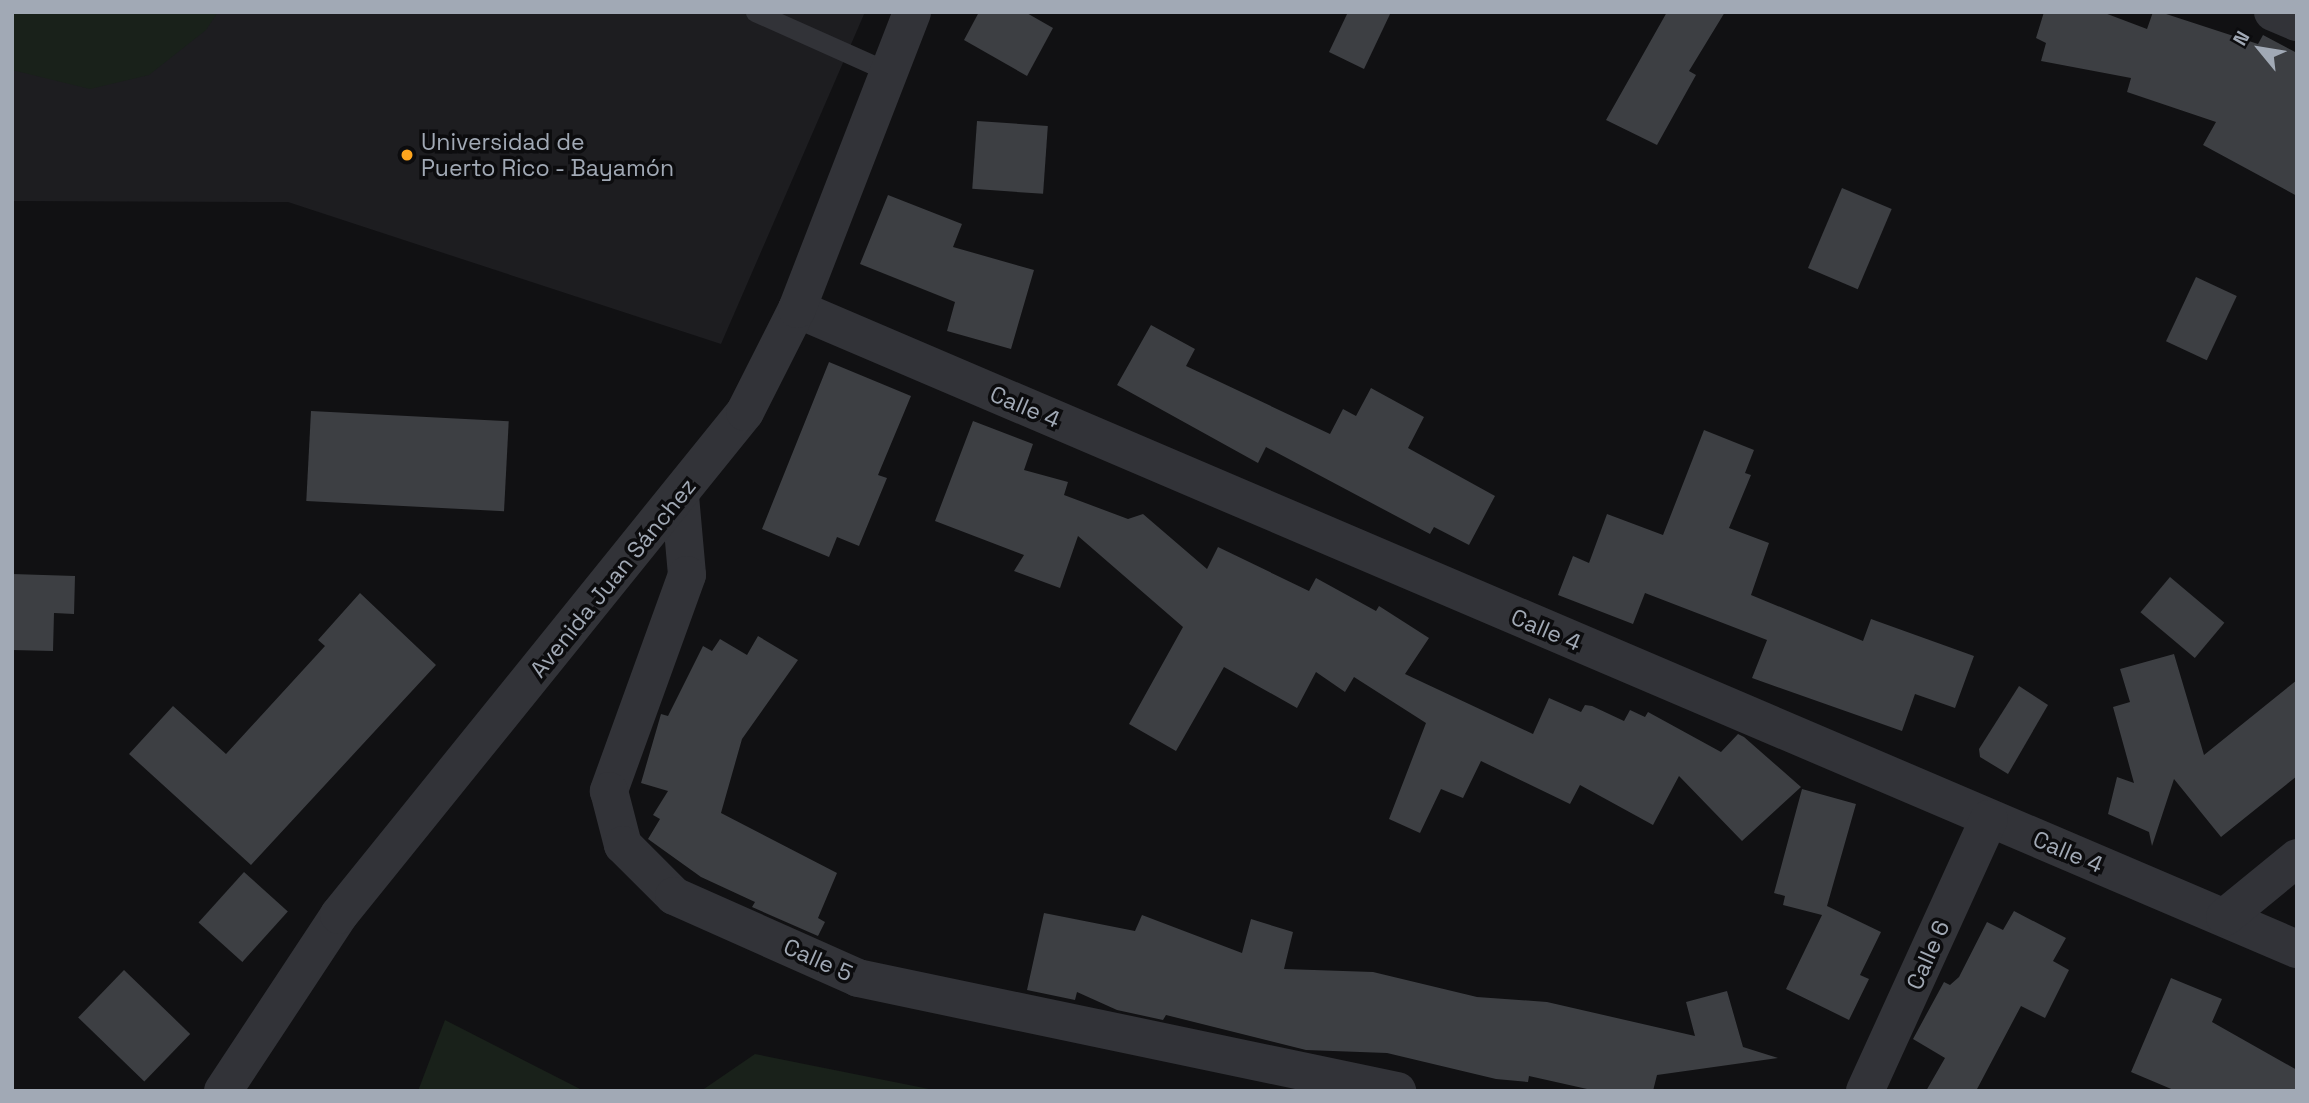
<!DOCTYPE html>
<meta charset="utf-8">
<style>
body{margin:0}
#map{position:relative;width:2309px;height:1103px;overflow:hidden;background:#111113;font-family:"Space Grotesk",sans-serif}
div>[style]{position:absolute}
.built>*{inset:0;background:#1d1d20}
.green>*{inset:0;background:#19211a}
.building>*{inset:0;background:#3d3f43;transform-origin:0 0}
.lane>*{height:19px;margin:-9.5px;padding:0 9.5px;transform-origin:9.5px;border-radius:9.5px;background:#323338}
.street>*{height:38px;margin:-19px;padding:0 19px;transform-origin:19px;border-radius:19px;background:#323338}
.dots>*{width:19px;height:19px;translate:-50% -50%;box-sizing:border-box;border:4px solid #0c0c0e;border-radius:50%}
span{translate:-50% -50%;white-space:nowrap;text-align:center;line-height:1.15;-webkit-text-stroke:7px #0c0c0e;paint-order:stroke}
.poi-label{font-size:23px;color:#a1a9b5}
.left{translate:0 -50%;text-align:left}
.street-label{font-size:23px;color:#a1a9b5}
.frame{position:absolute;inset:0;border:14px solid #a1a9b5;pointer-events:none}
.north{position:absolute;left:2225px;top:14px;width:70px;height:70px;-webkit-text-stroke:5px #0c0c0e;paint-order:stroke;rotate:300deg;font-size:19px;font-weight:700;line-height:28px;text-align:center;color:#a1a9b5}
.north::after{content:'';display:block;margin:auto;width:24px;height:32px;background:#a1a9b5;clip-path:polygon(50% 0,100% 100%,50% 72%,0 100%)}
</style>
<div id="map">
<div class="built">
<div style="clip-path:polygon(12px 12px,865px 12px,721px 344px,288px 202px,12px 201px)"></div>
</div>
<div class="green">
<div style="clip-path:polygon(12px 12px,218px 12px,206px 30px,149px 75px,90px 89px,12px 70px)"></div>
<div style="clip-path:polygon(445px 1020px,584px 1091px,418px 1091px)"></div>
<div style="clip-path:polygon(755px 1054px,939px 1091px,701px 1091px)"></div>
</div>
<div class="building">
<div style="clip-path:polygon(979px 12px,1025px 12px,1053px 28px,1027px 76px,964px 40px)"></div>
<div style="clip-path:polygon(1348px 12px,1391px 12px,1364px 69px,1329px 52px)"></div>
<div style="clip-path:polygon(1667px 12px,1725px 12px,1689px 71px,1696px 75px,1657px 145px,1606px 120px)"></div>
<div style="clip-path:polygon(2044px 12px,2102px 12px,2147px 29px,2153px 12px,2160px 12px,2258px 44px,2263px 35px,2297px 53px,2297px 196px,2203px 145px,2216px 122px,2127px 92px,2131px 78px,2041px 61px,2046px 43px,2036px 38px)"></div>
<div style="left:977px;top:121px;width:71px;height:68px;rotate:4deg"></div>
<div style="left:1842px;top:188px;width:54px;height:87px;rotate:23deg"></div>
<div style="clip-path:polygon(888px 195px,962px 224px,953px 247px,1034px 270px,1011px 349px,947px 331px,955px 302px,860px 264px)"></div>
<div style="left:2196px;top:277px;width:45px;height:71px;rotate:25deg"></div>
<div style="clip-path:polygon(1151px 325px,1195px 349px,1186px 366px,1330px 434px,1343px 409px,1356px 416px,1371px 388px,1424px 417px,1408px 448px,1495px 496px,1469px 545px,1434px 527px,1430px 534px,1266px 447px,1258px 463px,1117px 385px)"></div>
<div style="clip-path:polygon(829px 362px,911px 396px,878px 475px,887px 478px,859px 546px,837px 537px,829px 557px,762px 529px)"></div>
<div style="left:311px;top:411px;width:198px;height:90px;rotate:3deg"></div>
<div style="clip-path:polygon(973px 421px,1033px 444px,1024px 470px,1068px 482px,1064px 495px,1128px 519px,1143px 514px,1207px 569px,1218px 547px,1309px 591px,1316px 578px,1376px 611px,1379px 606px,1429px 638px,1405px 674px,1533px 734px,1549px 698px,1581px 712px,1585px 705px,1592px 706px,1624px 721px,1630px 710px,1645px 717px,1648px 712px,1721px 752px,1738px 734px,1744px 737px,1801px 787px,1742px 841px,1679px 776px,1653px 825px,1580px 785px,1570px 804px,1481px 761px,1463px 798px,1441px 789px,1420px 833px,1389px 819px,1426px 723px,1354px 677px,1345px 692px,1316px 672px,1297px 708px,1224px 667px,1176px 751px,1129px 724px,1183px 627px,1078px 536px,1060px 588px,1014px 571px,1024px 555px,935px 521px)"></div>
<div style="clip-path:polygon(1704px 430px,1754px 450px,1745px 473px,1751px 475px,1729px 528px,1769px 543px,1751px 595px,1863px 641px,1871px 619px,1974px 656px,1955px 708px,1915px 694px,1902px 731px,1752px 678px,1767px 640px,1645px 593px,1633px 624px,1558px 595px,1573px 556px,1589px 563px,1607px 514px,1663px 535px)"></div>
<div style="clip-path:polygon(12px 574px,75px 576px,74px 614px,54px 613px,53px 651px,12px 650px)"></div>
<div style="left:2170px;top:577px;width:71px;height:46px;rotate:40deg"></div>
<div style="clip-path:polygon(360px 593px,436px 665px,251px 865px,129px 754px,173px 706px,226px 754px,325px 646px,318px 640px)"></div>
<div style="clip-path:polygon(758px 636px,798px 660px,742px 739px,721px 813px,837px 873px,818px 918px,825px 922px,818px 936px,752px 907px,755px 902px,701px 877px,648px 839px,660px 819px,653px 815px,668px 791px,641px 783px,661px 714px,668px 716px,703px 646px,712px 651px,720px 639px,747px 655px)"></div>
<div style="clip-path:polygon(2174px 654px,2204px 755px,2297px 680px,2297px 776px,2221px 837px,2174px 779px,2152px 846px,2149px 832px,2108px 814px,2117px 777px,2134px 783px,2113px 707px,2130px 702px,2120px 669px)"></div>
<div style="clip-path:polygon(2019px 686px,2048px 705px,2008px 774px,1980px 757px,1979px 749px)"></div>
<div style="clip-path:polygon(1802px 789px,1856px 804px,1827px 906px,1881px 932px,1860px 975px,1869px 979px,1849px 1020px,1786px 989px,1822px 915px,1783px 905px,1785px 896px,1774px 893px)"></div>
<div style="left:244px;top:872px;width:59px;height:68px;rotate:42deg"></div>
<div style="clip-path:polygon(2014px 911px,2066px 938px,2053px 961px,2069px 970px,2045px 1018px,2021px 1006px,1976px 1091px,1926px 1091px,1945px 1058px,1913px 1039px,1944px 982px,1950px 985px,1959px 977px,1987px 922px,2003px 930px)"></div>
<div style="clip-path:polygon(1044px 913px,1135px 931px,1142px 915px,1242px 953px,1251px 919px,1293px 932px,1284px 969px,1373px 972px,1477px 997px,1547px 1002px,1695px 1036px,1686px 1002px,1727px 991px,1743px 1047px,1778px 1058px,1657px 1075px,1653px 1091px,1596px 1091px,1529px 1076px,1528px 1082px,1496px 1079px,1387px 1053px,1306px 1050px,1166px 1015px,1163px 1020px,1117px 1010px,1077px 992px,1075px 1000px,1027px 990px)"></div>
<div style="left:124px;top:970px;width:92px;height:66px;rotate:44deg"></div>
<div style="clip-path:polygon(2171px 978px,2222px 999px,2212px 1022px,2297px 1070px,2297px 1091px,2176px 1091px,2131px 1072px)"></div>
</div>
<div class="lane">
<div style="left:755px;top:12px;width:147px;rotate:24.1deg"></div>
</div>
<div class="street">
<div style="left:2273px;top:12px;width:26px;rotate:23deg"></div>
<div style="left:797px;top:309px;width:1631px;rotate:23.11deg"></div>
<div style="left:680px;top:496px;width:79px;rotate:84.9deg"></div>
<div style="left:687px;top:575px;width:230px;rotate:109.9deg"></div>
<div style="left:609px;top:791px;width:56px;rotate:75.5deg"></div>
<div style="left:623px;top:845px;width:72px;rotate:45deg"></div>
<div style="left:674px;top:896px;width:201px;rotate:24deg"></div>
<div style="left:858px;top:978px;width:551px;rotate:11.84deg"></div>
<div style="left:2225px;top:917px;width:93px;rotate:-39.3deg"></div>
<div style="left:223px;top:1091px;width:211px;rotate:-56.6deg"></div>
<div style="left:339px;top:915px;width:646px;rotate:-51.09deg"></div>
<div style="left:745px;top:412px;width:115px;rotate:-63.2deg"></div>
<div style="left:797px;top:309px;width:318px;rotate:-68.8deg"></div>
<div style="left:1865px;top:1091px;width:299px;rotate:-65.5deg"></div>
</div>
<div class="dots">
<div style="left:407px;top:155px;background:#ffa51d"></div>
</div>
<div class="poi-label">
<span class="left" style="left:421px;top:155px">Universidad de<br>Puerto Rico - Bayamón</span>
</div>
<div class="street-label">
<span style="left:1025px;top:407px;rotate:23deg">Calle 4</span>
<span style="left:613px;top:578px;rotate:-51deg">Avenida Juan Sánchez</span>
<span style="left:1546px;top:630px;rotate:23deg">Calle 4</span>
<span style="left:2068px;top:852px;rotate:23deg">Calle 4</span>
<span style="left:1928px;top:955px;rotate:-66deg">Calle 6</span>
<span style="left:818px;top:960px;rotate:24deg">Calle 5</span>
</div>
<div class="frame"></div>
<div class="north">N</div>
</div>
